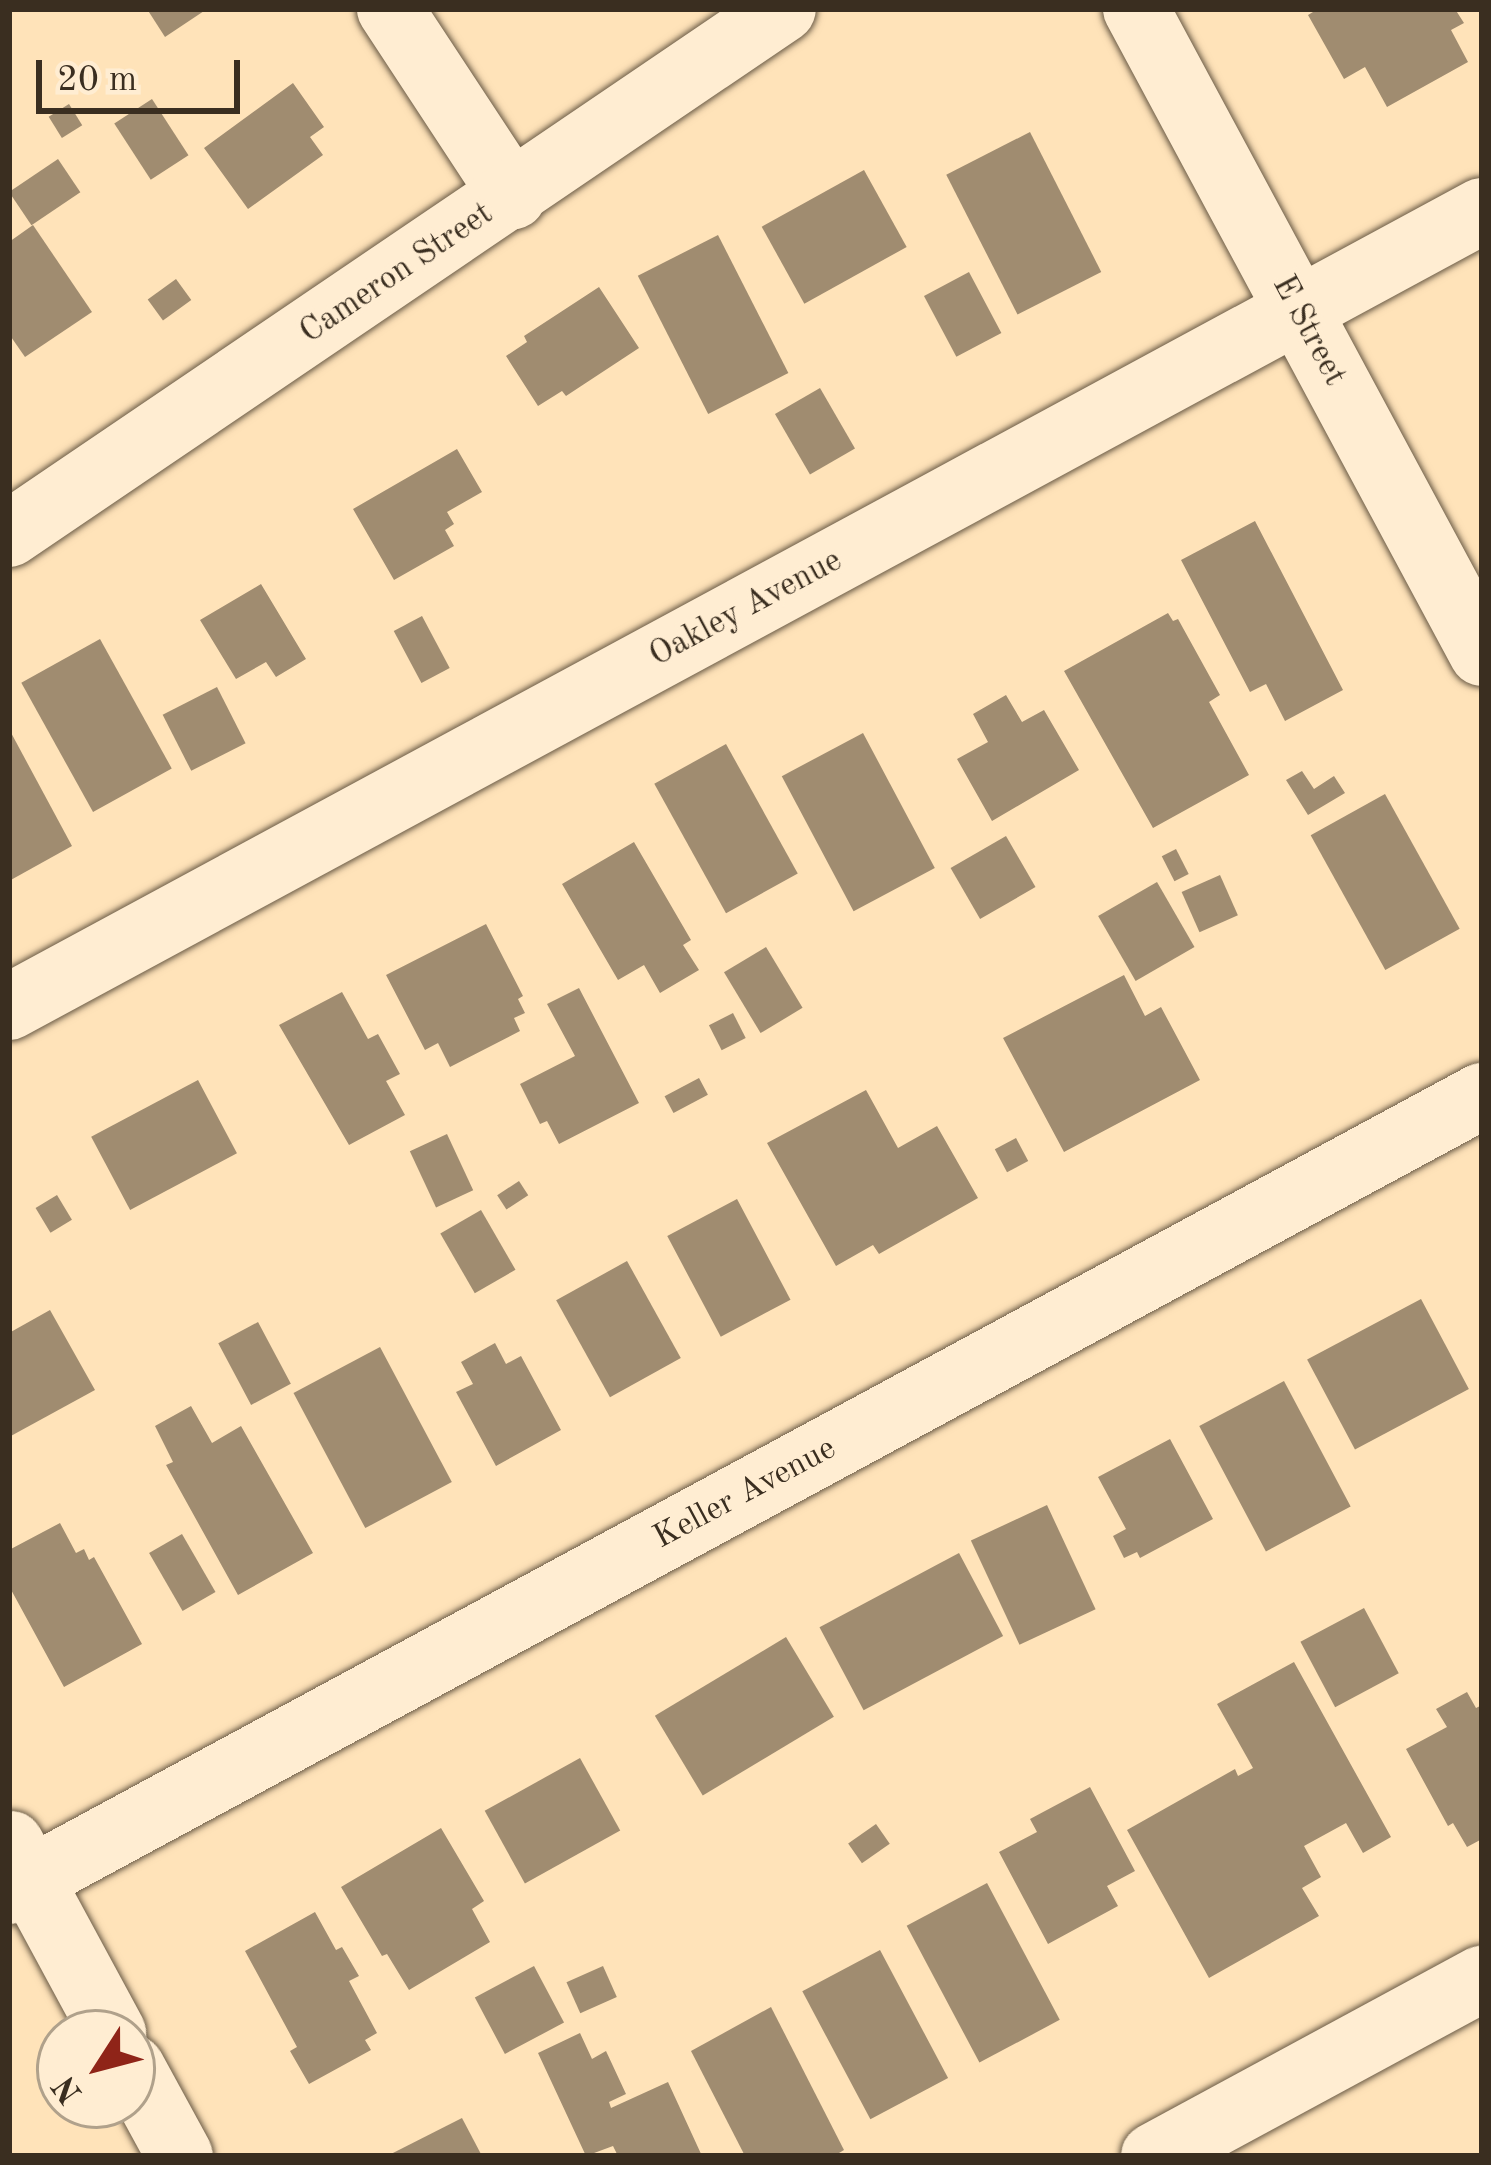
<!DOCTYPE html>
<style>
body{margin:0}
#map{position:relative;width:1491px;height:2165px;overflow:hidden;background:#ffe3b9;font-family:"Old Standard TT",serif}
div>[style]{position:absolute}
.building>*{inset:0;background:#a08c70;transform-origin:0 0}
.roads{filter:drop-shadow(0 0 3px #6b5b46) drop-shadow(0 0 3px #6b5b46)}
.minor>*{height:66px;margin:-33px;padding:0 33px;transform-origin:33px;border-radius:33px;background:#ffedd2}
span{translate:-50% -50%;white-space:nowrap;text-align:center;line-height:1.15;-webkit-text-stroke:9px #ffedd2;paint-order:stroke}
.street-label{font-size:33px;color:#3a2e20}
.frame{position:absolute;inset:0;border:12px solid #3a2e20;pointer-events:none}
.north{position:absolute;left:36px;top:2009px;width:120px;height:120px;box-sizing:border-box;background:#ffedd2;border:3px solid #b0a18b;border-radius:50%;rotate:234deg;font-size:33px;font-weight:700;line-height:48px;text-align:center;color:#3a2e20}
.north::after{content:'';display:block;margin:auto;width:42px;height:54px;background:#8f2418;clip-path:polygon(50% 0,100% 100%,50% 72%,0 100%)}
.scale{position:absolute;left:36px;top:60px;width:204px;height:54px;box-sizing:border-box;border:6px solid #3a2e20;border-top:0;padding-left:15px;font-size:36px;line-height:42px;white-space:nowrap;color:#3a2e20;-webkit-text-stroke:9px #ffedd2;paint-order:stroke}
</style>
<div id="map">
<div class="building">
<div style="clip-path:polygon(147px 9px,207px 9px,165px 37px)"></div>
<div style="clip-path:polygon(1318px 9px,1455px 9px,1464px 23px,1451px 30px,1468px 62px,1387px 107px,1365px 67px,1344px 79px,1308px 15px)"></div>
<div style="clip-path:polygon(293px 83px,324px 127px,310px 137px,323px 155px,248px 209px,204px 148px)"></div>
<div style="left:152px;top:99px;width:67px;height:45px;rotate:57deg"></div>
<div style="left:69px;top:104px;width:25px;height:24px;rotate:58deg"></div>
<div style="left:1030px;top:132px;width:157px;height:94px;rotate:63deg"></div>
<div style="left:58px;top:159px;width:40px;height:59px;rotate:56deg"></div>
<div style="left:864px;top:170px;width:88px;height:117px;rotate:61deg"></div>
<div style="clip-path:polygon(33px 225px,92px 312px,25px 357px,9px 334px,9px 242px)"></div>
<div style="left:718px;top:235px;width:155px;height:90px;rotate:63deg"></div>
<div style="left:969px;top:272px;width:69px;height:51px;rotate:62deg"></div>
<div style="left:176px;top:279px;width:26px;height:35px;rotate:54deg"></div>
<div style="clip-path:polygon(599px 287px,639px 348px,566px 396px,562px 391px,538px 406px,506px 356px,527px 342px,524px 336px)"></div>
<div style="left:820px;top:388px;width:70px;height:52px;rotate:60deg"></div>
<div style="clip-path:polygon(457px 449px,482px 492px,447px 512px,454px 524px,445px 530px,454px 546px,394px 580px,353px 509px)"></div>
<div style="clip-path:polygon(1255px 521px,1343px 690px,1285px 721px,1266px 684px,1250px 692px,1181px 560px)"></div>
<div style="clip-path:polygon(261px 584px,306px 659px,276px 677px,266px 662px,236px 679px,200px 620px)"></div>
<div style="clip-path:polygon(1168px 613px,1173px 621px,1178px 619px,1220px 695px,1209px 702px,1249px 775px,1153px 828px,1064px 671px)"></div>
<div style="left:422px;top:616px;width:59px;height:32px;rotate:62deg"></div>
<div style="left:100px;top:639px;width:148px;height:90px;rotate:61deg"></div>
<div style="left:217px;top:687px;width:63px;height:61px;rotate:63deg"></div>
<div style="clip-path:polygon(1006px 695px,1022px 722px,1044px 710px,1079px 770px,992px 821px,957px 759px,988px 742px,973px 714px)"></div>
<div style="clip-path:polygon(9px 729px,72px 846px,9px 881px)"></div>
<div style="left:863px;top:733px;width:153px;height:92px;rotate:62deg"></div>
<div style="left:726px;top:744px;width:148px;height:82px;rotate:61deg"></div>
<div style="clip-path:polygon(1302px 771px,1314px 789px,1334px 776px,1345px 793px,1308px 815px,1286px 780px)"></div>
<div style="left:1385px;top:794px;width:154px;height:85px;rotate:61deg"></div>
<div style="left:1006px;top:836px;width:59px;height:64px;rotate:60deg"></div>
<div style="clip-path:polygon(634px 842px,691px 940px,683px 945px,699px 970px,660px 993px,644px 965px,618px 980px,562px 884px)"></div>
<div style="left:1176px;top:849px;width:28px;height:16px;rotate:63deg"></div>
<div style="left:1220px;top:875px;width:44px;height:42px;rotate:66deg"></div>
<div style="left:1157px;top:882px;width:75px;height:68px;rotate:60deg"></div>
<div style="clip-path:polygon(486px 924px,523px 996px,518px 999px,525px 1013px,514px 1018px,520px 1031px,450px 1067px,438px 1043px,425px 1050px,386px 975px)"></div>
<div style="left:766px;top:947px;width:71px;height:49px;rotate:59deg"></div>
<div style="clip-path:polygon(1124px 975px,1145px 1016px,1161px 1007px,1200px 1080px,1064px 1152px,1003px 1038px)"></div>
<div style="clip-path:polygon(579px 988px,639px 1103px,559px 1144px,547px 1121px,540px 1124px,520px 1084px,575px 1056px,547px 1004px)"></div>
<div style="clip-path:polygon(342px 992px,368px 1039px,378px 1034px,400px 1074px,386px 1081px,405px 1115px,349px 1145px,279px 1025px)"></div>
<div style="left:733px;top:1013px;width:28px;height:27px;rotate:63deg"></div>
<div style="left:699px;top:1078px;width:19px;height:39px;rotate:62deg"></div>
<div style="left:198px;top:1080px;width:83px;height:121px;rotate:62deg"></div>
<div style="clip-path:polygon(866px 1090px,898px 1148px,937px 1126px,978px 1198px,879px 1254px,873px 1245px,836px 1266px,767px 1143px)"></div>
<div style="left:447px;top:1134px;width:62px;height:41px;rotate:65deg"></div>
<div style="left:1016px;top:1138px;width:26px;height:24px;rotate:62deg"></div>
<div style="left:519px;top:1181px;width:17px;height:26px;rotate:57deg"></div>
<div style="left:57px;top:1195px;width:29px;height:25px;rotate:59deg"></div>
<div style="left:737px;top:1199px;width:114px;height:79px;rotate:62deg"></div>
<div style="left:481px;top:1210px;width:69px;height:47px;rotate:60deg"></div>
<div style="left:627px;top:1261px;width:111px;height:81px;rotate:61deg"></div>
<div style="left:1421px;top:1299px;width:102px;height:129px;rotate:62deg"></div>
<div style="clip-path:polygon(50px 1310px,95px 1390px,9px 1437px,9px 1333px)"></div>
<div style="left:258px;top:1322px;width:70px;height:45px;rotate:62deg"></div>
<div style="clip-path:polygon(495px 1343px,506px 1364px,521px 1356px,561px 1430px,496px 1466px,456px 1392px,473px 1384px,461px 1362px)"></div>
<div style="left:380px;top:1347px;width:153px;height:98px;rotate:62deg"></div>
<div style="left:1284px;top:1381px;width:142px;height:96px;rotate:62deg"></div>
<div style="clip-path:polygon(191px 1406px,212px 1443px,241px 1426px,313px 1553px,238px 1595px,166px 1465px,173px 1462px,155px 1426px)"></div>
<div style="clip-path:polygon(1170px 1439px,1213px 1519px,1140px 1558px,1137px 1552px,1124px 1558px,1113px 1536px,1126px 1529px,1098px 1477px)"></div>
<div style="left:1047px;top:1505px;width:115px;height:84px;rotate:65deg"></div>
<div style="clip-path:polygon(60px 1523px,76px 1553px,84px 1549px,89px 1560px,94px 1557px,142px 1644px,64px 1687px,9px 1586px,9px 1550px)"></div>
<div style="left:182px;top:1534px;width:67px;height:38px;rotate:60deg"></div>
<div style="left:959px;top:1553px;width:94px;height:158px;rotate:62deg"></div>
<div style="left:1364px;top:1608px;width:74px;height:72px;rotate:62deg"></div>
<div style="left:786px;top:1637px;width:93px;height:153px;rotate:59deg"></div>
<div style="clip-path:polygon(1294px 1662px,1391px 1837px,1363px 1853px,1346px 1823px,1304px 1846px,1321px 1877px,1302px 1888px,1319px 1916px,1209px 1978px,1127px 1830px,1235px 1769px,1238px 1776px,1253px 1768px,1217px 1704px)"></div>
<div style="clip-path:polygon(1467px 1692px,1476px 1708px,1482px 1705px,1482px 1839px,1467px 1847px,1453px 1823px,1448px 1826px,1406px 1749px,1447px 1727px,1436px 1709px)"></div>
<div style="left:580px;top:1758px;width:83px;height:109px;rotate:61deg"></div>
<div style="clip-path:polygon(1090px 1787px,1135px 1871px,1107px 1886px,1118px 1906px,1048px 1944px,999px 1852px,1037px 1832px,1030px 1819px)"></div>
<div style="left:876px;top:1824px;width:24px;height:34px;rotate:55deg"></div>
<div style="clip-path:polygon(441px 1828px,484px 1901px,472px 1909px,490px 1942px,409px 1990px,387px 1954px,382px 1956px,341px 1887px)"></div>
<div style="left:987px;top:1883px;width:155px;height:91px;rotate:62deg"></div>
<div style="clip-path:polygon(315px 1912px,336px 1950px,342px 1947px,359px 1976px,349px 1981px,377px 2033px,365px 2040px,371px 2050px,309px 2084px,290px 2051px,297px 2047px,245px 1951px)"></div>
<div style="left:880px;top:1950px;width:145px;height:88px;rotate:62deg"></div>
<div style="left:534px;top:1966px;width:64px;height:67px;rotate:62deg"></div>
<div style="left:603px;top:1966px;width:34px;height:40px;rotate:66deg"></div>
<div style="clip-path:polygon(771px 2007px,844px 2150px,834px 2156px,745px 2156px,691px 2051px)"></div>
<div style="clip-path:polygon(580px 2033px,592px 2059px,606px 2051px,626px 2094px,609px 2102px,611px 2108px,668px 2082px,702px 2156px,618px 2156px,613px 2146px,586px 2156px,538px 2053px)"></div>
<div style="clip-path:polygon(462px 2118px,482px 2156px,387px 2156px)"></div>
</div>
<div class="roads">
<div class="minor">
<div style="left:390px;top:9px;width:224px;rotate:56.7deg"></div>
<div style="left:1136px;top:9px;width:731px;rotate:61.75deg"></div>
<div style="left:9px;top:534px;width:935px;rotate:-34.15deg"></div>
<div style="left:9px;top:1007px;width:1674px;rotate:-28.39deg"></div>
<div style="left:11px;top:1844px;width:215px;rotate:61.6deg"></div>
<div style="left:9px;top:1891px;width:1674px;rotate:-28.36deg"></div>
<div style="left:132px;top:2068px;width:100px;rotate:61.4deg"></div>
<div style="left:1154px;top:2156px;width:373px;rotate:-28.4deg"></div>
</div>
</div>
<div class="street-label">
<span style="left:397px;top:274px;rotate:-34deg">Cameron Street</span>
<span style="left:1308px;top:331px;rotate:62deg">E Street</span>
<span style="left:746px;top:609px;rotate:-28deg">Oakley Avenue</span>
<span style="left:745px;top:1494px;rotate:-28deg">Keller Avenue</span>
</div>
<div class="frame"></div>
<div class="north">N</div>
<div class="scale">20 m</div>
</div>
